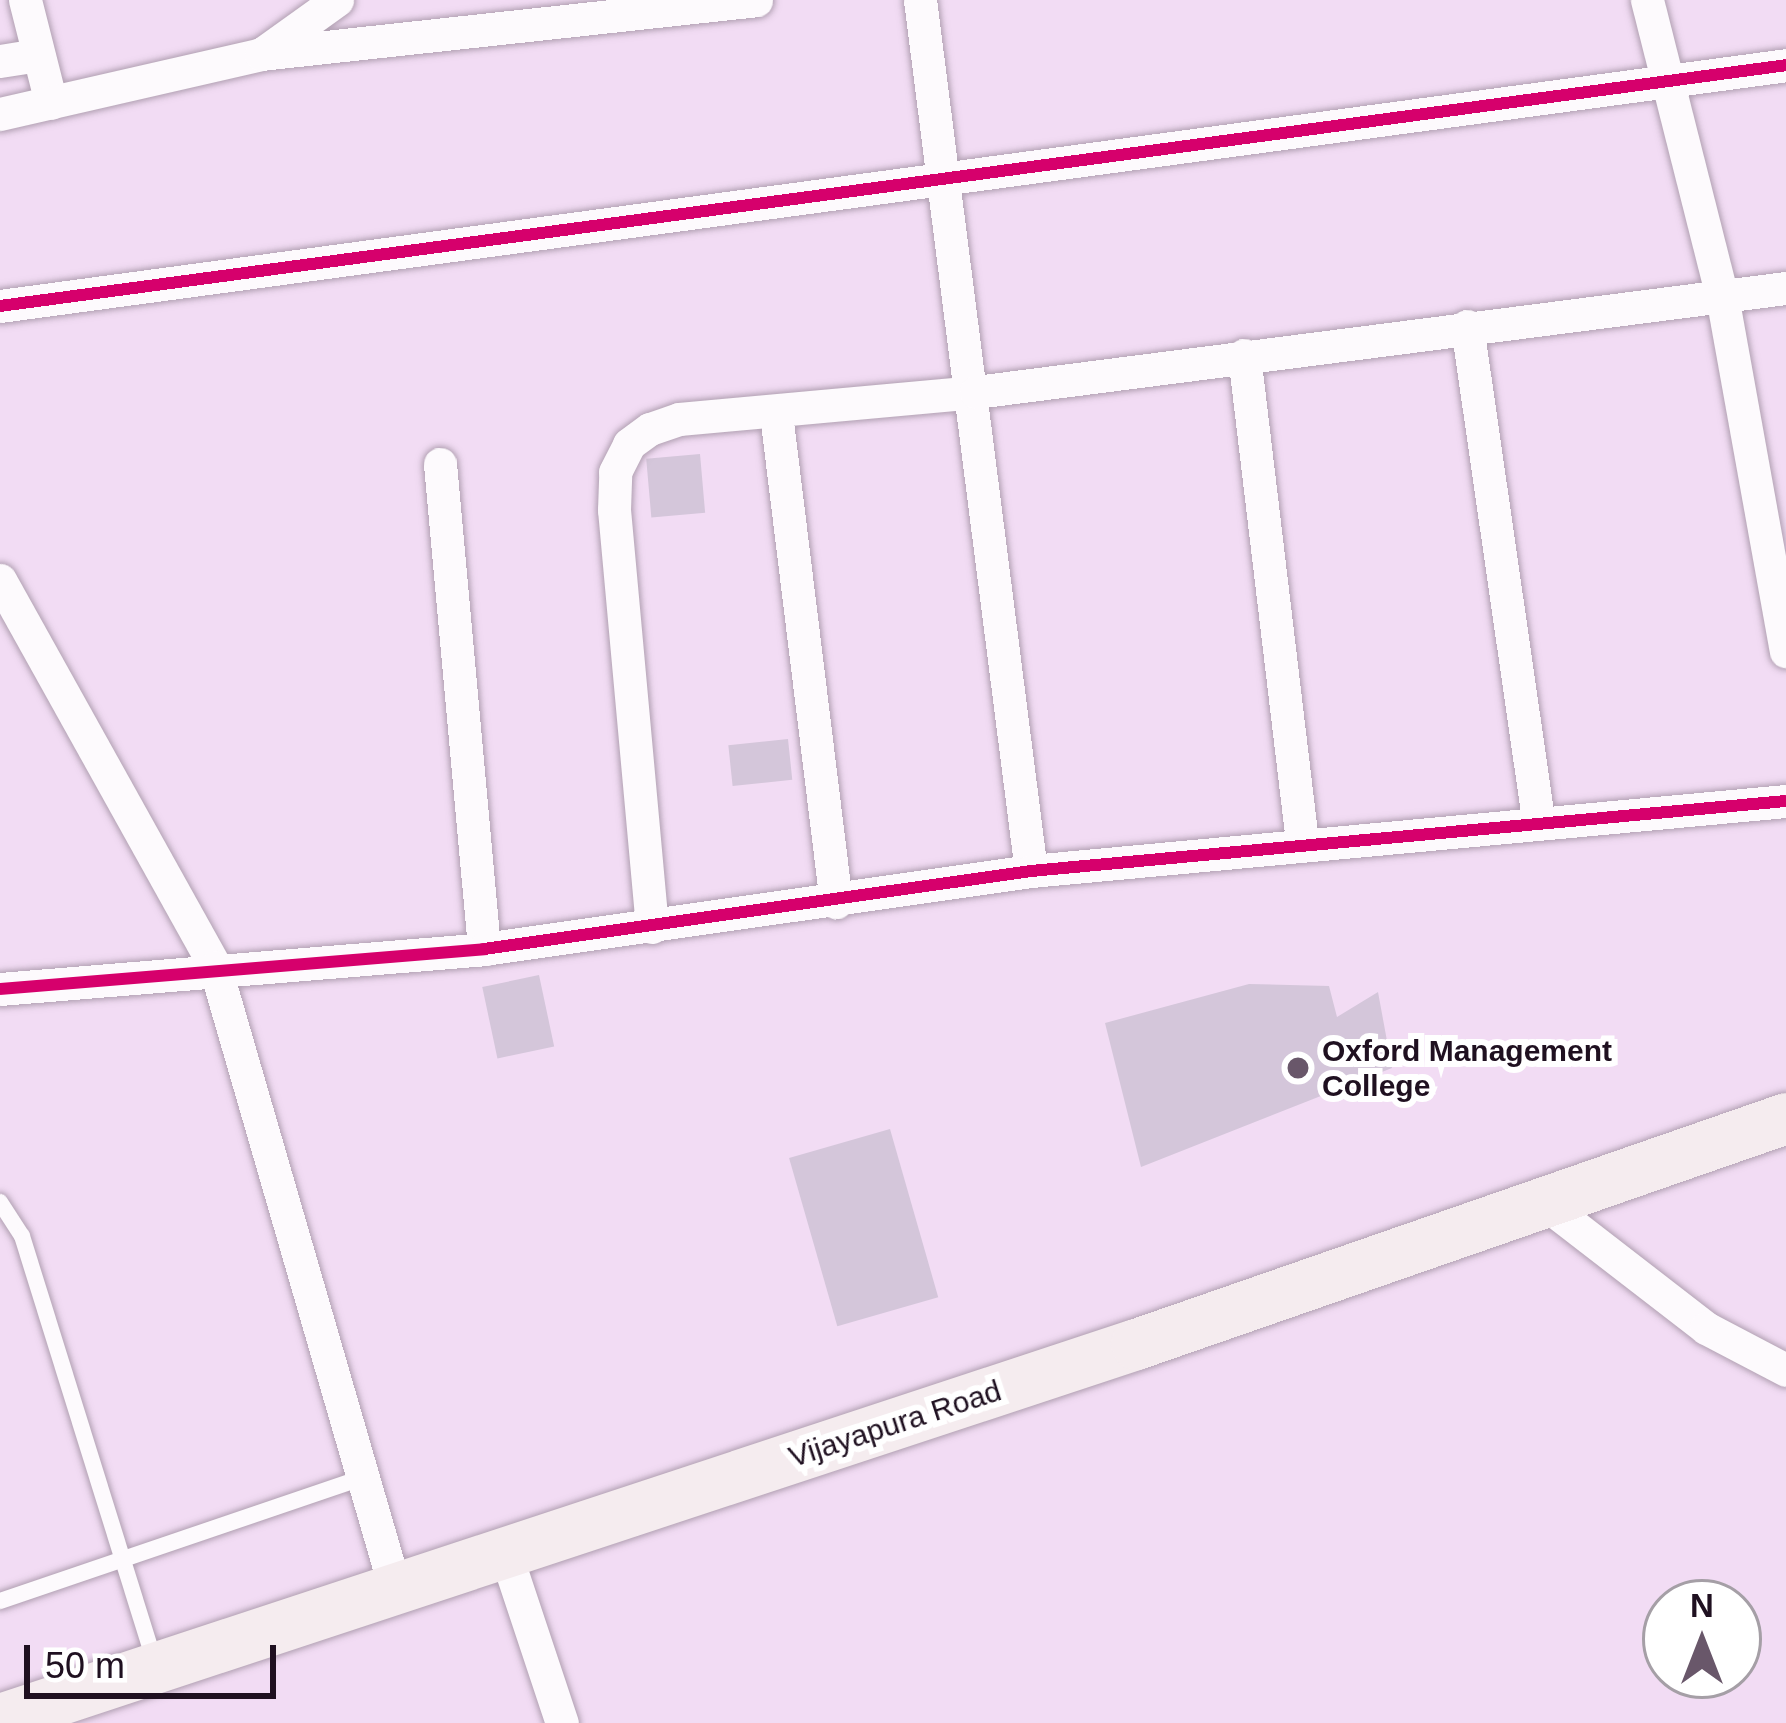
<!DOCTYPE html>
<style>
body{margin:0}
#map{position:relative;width:1786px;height:1723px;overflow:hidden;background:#f2dcf4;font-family:Arial,sans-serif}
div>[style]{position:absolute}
.building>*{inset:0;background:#d4c6da;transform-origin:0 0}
.roads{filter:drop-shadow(0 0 3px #b1a0b2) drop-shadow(0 0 3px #b1a0b2)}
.service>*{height:16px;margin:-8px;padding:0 8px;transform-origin:8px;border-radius:8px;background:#fdfafd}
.minor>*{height:33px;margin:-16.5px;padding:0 16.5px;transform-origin:16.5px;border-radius:16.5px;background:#fdfafd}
.primary>*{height:51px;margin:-25.5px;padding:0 25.5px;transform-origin:25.5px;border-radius:25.5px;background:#f5ecef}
.cycleway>*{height:12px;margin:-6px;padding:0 6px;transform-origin:6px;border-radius:6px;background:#d6006c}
.dots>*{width:33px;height:33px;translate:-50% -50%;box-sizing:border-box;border:6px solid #fff;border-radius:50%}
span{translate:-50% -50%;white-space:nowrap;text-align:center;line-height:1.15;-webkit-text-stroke:12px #fff;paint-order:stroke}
.poi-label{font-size:30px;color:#1f1020;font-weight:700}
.left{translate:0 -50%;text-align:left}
.street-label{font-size:30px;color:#1f1020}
.north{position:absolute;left:1642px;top:1579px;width:120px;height:120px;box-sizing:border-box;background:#fff;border:3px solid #a59fa6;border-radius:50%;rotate:0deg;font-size:33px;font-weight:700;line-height:48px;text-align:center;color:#1f1020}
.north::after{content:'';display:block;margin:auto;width:42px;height:54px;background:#69576a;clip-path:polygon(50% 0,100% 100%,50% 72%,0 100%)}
.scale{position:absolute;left:24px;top:1645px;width:252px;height:54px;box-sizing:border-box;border:6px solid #1f1020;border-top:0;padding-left:15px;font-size:36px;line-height:42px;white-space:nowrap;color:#1f1020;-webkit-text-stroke:9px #fff;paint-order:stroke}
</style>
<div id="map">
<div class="building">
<div style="left:700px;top:454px;width:59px;height:54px;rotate:85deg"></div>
<div style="left:788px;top:739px;width:41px;height:60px;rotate:84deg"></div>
<div style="left:539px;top:975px;width:73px;height:58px;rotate:78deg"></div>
<div style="clip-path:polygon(1249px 984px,1329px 986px,1337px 1017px,1378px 992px,1392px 1068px,1141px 1167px,1105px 1023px)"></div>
<div style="left:890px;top:1129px;width:175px;height:105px;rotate:74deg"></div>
</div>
<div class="roads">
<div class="service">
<div style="left:0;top:1202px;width:40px;rotate:57.1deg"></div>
<div style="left:22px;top:1236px;width:444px;rotate:72.7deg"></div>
<div style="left:0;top:1601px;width:382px;rotate:-18.8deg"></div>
</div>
<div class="minor">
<div style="left:25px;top:0;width:106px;rotate:75.8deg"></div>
<div style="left:920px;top:0;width:878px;rotate:82.74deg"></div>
<div style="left:1647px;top:0;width:305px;rotate:75.8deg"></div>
<div style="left:1722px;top:296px;width:361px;rotate:79.8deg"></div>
<div style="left:263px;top:53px;width:91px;rotate:-35.6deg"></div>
<div style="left:0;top:61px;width:36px;rotate:-9deg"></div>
<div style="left:0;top:114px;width:268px;rotate:-12.9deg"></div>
<div style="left:261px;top:54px;width:498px;rotate:-6.2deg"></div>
<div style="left:0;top:306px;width:1802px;rotate:-7.68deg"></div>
<div style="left:1467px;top:326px;width:499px;rotate:81.8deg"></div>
<div style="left:1244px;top:355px;width:492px;rotate:83.2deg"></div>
<div style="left:776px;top:414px;width:492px;rotate:83deg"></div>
<div style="left:440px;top:464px;width:487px;rotate:84.8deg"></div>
<div style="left:0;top:580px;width:443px;rotate:60.9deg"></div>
<div style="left:215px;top:967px;width:647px;rotate:73.84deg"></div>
<div style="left:652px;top:927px;width:419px;rotate:-95.2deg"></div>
<div style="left:614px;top:510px;width:38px;rotate:-88deg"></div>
<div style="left:615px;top:472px;width:31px;rotate:-63deg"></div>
<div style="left:629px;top:444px;width:26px;rotate:-36deg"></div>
<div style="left:650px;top:429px;width:31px;rotate:-19deg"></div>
<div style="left:679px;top:419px;width:298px;rotate:-5.2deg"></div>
<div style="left:976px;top:392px;width:817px;rotate:-7.32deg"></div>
<div style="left:0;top:989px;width:486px;rotate:-4.7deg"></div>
<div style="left:484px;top:949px;width:553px;rotate:-8.12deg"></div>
<div style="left:1031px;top:871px;width:758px;rotate:-5.3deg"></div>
<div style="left:1543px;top:1202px;width:206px;rotate:37.7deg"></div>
<div style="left:1706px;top:1328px;width:90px;rotate:27.7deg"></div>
<div style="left:505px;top:1552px;width:180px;rotate:71.6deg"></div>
</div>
<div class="primary">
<div style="left:0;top:1719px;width:1196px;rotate:-18.27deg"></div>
<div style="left:1136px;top:1344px;width:688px;rotate:-19.17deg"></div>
</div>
</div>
<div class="cycleway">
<div style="left:0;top:306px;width:1802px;rotate:-7.68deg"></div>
<div style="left:0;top:989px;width:486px;rotate:-4.7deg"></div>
<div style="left:484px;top:949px;width:553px;rotate:-8.12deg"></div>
<div style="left:1031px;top:871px;width:758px;rotate:-5.3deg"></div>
</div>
<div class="dots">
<div style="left:1298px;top:1068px;background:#69576a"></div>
</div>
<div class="poi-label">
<span class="left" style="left:1322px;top:1068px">Oxford Management<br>College</span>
</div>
<div class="street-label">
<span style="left:895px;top:1424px;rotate:-18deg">Vijayapura Road</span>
</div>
<div class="north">N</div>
<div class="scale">50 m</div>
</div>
